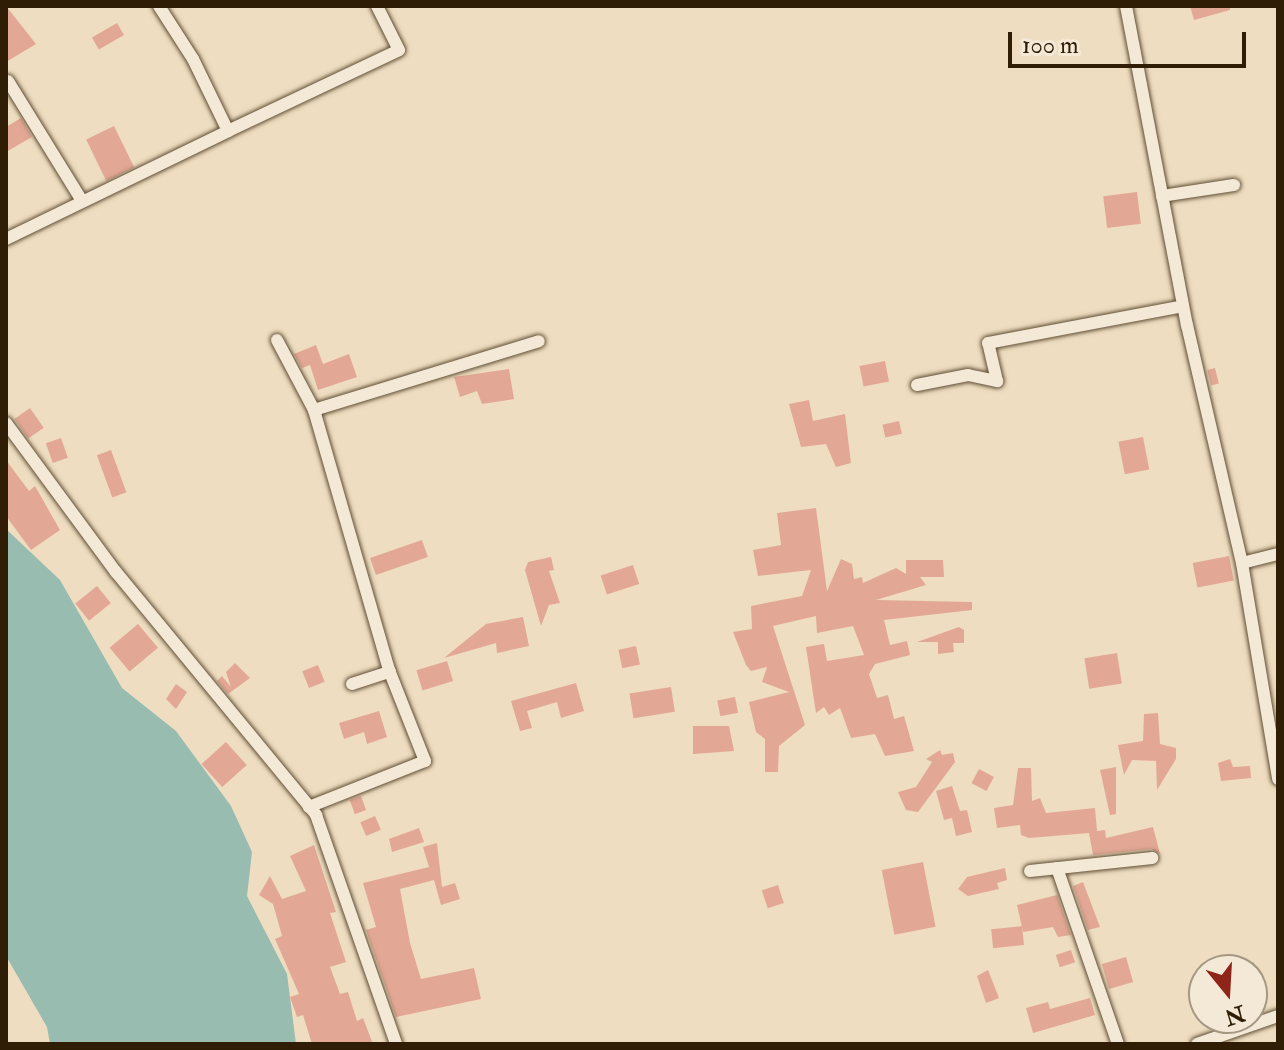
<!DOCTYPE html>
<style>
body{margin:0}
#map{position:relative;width:1284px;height:1050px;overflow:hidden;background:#eeddc0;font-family:"IM FELL Double Pica",serif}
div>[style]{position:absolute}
.water>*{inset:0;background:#99bcb1}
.building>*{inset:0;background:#e3a895;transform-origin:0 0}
.roads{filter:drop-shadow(0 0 2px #5f4e34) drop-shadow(0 0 2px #5f4e34)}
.street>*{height:12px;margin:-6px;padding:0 6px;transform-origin:6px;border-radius:6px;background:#f4e9d6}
span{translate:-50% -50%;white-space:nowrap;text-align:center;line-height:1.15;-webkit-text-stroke:7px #f4e9d6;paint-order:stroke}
.frame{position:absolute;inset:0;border:8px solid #2f1e05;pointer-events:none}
.north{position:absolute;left:1188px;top:954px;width:80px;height:80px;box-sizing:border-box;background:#f4e9d6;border:2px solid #a59882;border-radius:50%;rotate:162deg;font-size:22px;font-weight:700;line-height:32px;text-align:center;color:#2f1e05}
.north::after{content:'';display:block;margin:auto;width:28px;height:36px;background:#8f2418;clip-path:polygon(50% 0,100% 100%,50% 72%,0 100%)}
.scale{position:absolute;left:1008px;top:32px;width:238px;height:36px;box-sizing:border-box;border:4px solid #2f1e05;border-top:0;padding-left:10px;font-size:24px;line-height:28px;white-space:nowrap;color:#2f1e05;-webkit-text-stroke:6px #f4e9d6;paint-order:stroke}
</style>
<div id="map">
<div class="water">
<div style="clip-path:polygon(6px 529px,60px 580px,122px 688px,176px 731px,231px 806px,252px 852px,247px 896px,287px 974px,296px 1044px,50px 1044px,47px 1027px,6px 956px)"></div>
</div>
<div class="building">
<div style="clip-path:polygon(6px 6px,36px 44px,6px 62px)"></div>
<div style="clip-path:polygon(1190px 6px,1230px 6px,1230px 10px,1194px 20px)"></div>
<div style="left:117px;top:23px;width:14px;height:29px;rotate:60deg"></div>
<div style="clip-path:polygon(21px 118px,32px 137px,6px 152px,6px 127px)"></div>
<div style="left:114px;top:126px;width:46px;height:31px;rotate:64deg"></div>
<div style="left:1137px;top:192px;width:32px;height:34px;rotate:83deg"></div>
<div style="clip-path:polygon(316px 345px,323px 364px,349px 354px,357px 377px,318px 390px,310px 365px,302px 368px,294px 354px)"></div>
<div style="left:885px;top:361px;width:21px;height:26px;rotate:79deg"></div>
<div style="left:1215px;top:368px;width:16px;height:8px;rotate:76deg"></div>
<div style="clip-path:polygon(509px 369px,514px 399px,482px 404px,477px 391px,460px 397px,454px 377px)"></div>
<div style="clip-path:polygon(809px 400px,813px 421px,845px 414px,851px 463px,836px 467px,826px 444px,801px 447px,789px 404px)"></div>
<div style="left:30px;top:408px;width:24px;height:19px;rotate:55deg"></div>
<div style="left:899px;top:421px;width:13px;height:17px;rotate:77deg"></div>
<div style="left:1143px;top:437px;width:33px;height:25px;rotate:79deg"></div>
<div style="left:61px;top:438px;width:21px;height:16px;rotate:71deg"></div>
<div style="left:111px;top:450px;width:45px;height:15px;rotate:70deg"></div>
<div style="clip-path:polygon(6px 460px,29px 491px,35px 486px,60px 530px,31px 550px,6px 516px)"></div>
<div style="clip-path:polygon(816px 508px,827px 591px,841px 559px,852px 564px,854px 579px,862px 577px,863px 583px,896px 568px,906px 574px,906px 560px,943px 560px,944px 577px,920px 577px,926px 585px,876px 600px,972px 602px,972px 610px,884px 620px,890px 645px,907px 641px,910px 655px,875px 664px,869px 674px,877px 698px,888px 695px,894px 719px,904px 716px,914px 751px,885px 756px,875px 734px,851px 738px,840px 708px,829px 715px,824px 707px,816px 713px,806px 647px,824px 644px,827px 661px,864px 655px,853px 626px,817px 633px,816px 616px,773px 626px,805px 725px,779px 746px,778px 772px,765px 772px,765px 739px,756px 732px,749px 702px,789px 692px,762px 682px,767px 667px,751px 671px,746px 665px,733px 632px,752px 629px,751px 606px,802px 596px,811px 570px,758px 576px,753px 550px,781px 545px,777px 513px)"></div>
<div style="left:422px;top:540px;width:18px;height:55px;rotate:71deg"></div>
<div style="left:1229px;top:556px;width:25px;height:37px;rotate:79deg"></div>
<div style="clip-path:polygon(551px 557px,554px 570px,549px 571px,560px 603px,549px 605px,541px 626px,525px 570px,528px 562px)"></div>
<div style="left:633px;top:565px;width:20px;height:34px;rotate:72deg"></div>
<div style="left:97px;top:586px;width:22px;height:28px;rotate:51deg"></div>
<div style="clip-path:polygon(523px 617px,529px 646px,497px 653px,496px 643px,444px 658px,486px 624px)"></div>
<div style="left:138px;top:624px;width:31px;height:37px;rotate:50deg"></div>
<div style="clip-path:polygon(959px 627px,964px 630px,964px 643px,953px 643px,954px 652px,938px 654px,938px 642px,917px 642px)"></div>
<div style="left:636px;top:646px;width:19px;height:18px;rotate:78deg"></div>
<div style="left:1117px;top:653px;width:31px;height:33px;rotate:81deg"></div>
<div style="left:447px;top:661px;width:21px;height:32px;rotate:73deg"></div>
<div style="clip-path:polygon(235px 663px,250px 678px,228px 694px,217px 681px,222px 676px,231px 687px,226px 672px)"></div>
<div style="left:318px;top:665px;width:18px;height:17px;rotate:68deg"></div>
<div style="clip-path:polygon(576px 683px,584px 711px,561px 718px,557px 702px,527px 711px,532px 728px,520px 731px,511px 701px)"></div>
<div style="clip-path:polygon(176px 684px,187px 692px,176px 709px,166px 699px)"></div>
<div style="left:671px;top:687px;width:25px;height:42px;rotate:81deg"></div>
<div style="left:735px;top:697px;width:16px;height:18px;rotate:79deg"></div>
<div style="clip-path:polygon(379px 711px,387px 737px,367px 744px,364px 732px,344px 739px,339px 723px)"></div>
<div style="clip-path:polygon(1158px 713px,1160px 744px,1176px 748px,1176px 759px,1157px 790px,1156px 761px,1132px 760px,1124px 775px,1118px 745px,1143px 741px,1144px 714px)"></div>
<div style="clip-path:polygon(693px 726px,729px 726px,734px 751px,693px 754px)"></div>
<div style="left:226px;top:742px;width:31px;height:33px;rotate:48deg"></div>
<div style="clip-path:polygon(940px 750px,942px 755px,953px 753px,955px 762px,918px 812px,906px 810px,898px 792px,916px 787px,932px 762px,926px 759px)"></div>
<div style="clip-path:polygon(1230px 759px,1233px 767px,1250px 766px,1251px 778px,1221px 781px,1218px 763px)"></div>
<div style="clip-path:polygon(1116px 767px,1116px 814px,1110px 815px,1100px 770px)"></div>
<div style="clip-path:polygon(1018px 768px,1031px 768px,1032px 801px,1040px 798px,1046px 813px,1095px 808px,1097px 831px,1105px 830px,1106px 838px,1153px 827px,1160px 854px,1151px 849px,1093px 855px,1089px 833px,1029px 838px,1021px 835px,1020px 825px,997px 828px,994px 808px,1013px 805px)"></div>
<div style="left:979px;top:769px;width:17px;height:16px;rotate:28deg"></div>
<div style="clip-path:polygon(952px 786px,960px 811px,967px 810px,972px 832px,956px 836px,952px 818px,944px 820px,936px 791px)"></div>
<div style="left:361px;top:796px;width:15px;height:12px;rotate:70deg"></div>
<div style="left:375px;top:816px;width:15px;height:16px;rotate:67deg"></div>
<div style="clip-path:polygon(419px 828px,424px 842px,392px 852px,389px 839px)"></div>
<div style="clip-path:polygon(437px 843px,442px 887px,455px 883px,460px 899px,441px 905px,434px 880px,400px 889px,410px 943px,421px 979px,474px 968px,481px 999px,396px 1017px,366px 930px,376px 927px,363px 883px,429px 867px,423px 847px)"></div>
<div style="clip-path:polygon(314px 845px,336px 912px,330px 913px,346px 962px,330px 967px,340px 994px,348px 992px,357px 1021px,363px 1018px,373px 1044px,312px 1044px,303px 1015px,297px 1017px,290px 997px,299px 994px,275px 939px,282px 936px,273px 904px,259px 895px,270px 876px,282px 899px,306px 891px,290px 856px)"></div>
<div style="left:923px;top:862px;width:66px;height:42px;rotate:79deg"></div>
<div style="clip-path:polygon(1005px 868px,1007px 880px,997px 883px,999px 889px,968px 896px,958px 889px,967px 877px)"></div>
<div style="clip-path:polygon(1083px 882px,1100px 927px,1088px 930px,1073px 886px)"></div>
<div style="left:778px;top:885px;width:19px;height:17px;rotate:72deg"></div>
<div style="clip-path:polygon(1057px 895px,1071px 935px,1058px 937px,1053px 927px,1023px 932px,1017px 905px)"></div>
<div style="left:1022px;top:926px;width:19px;height:31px;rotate:84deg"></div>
<div style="left:1071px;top:950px;width:13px;height:16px;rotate:72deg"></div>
<div style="left:1126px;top:957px;width:26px;height:25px;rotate:74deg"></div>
<div style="clip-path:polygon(988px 970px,999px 998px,986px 1003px,977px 976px)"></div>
<div style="clip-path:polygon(1090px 998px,1095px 1015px,1033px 1033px,1026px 1008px,1048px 1002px,1050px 1009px)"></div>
</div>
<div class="roads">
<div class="street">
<div style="left:1126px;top:6px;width:325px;rotate:79.2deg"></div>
<div style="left:1187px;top:325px;width:244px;rotate:77deg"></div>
<div style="left:1242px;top:563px;width:219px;rotate:80.5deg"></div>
<div style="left:8px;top:81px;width:141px;rotate:58.3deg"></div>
<div style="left:228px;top:131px;width:189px;rotate:-25.3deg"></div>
<div style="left:399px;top:50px;width:49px;rotate:-116.6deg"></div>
<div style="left:1162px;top:196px;width:73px;rotate:-8.7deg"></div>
<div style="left:6px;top:239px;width:247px;rotate:-25.9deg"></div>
<div style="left:228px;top:131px;width:80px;rotate:-115.9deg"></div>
<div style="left:193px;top:59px;width:63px;rotate:-122.7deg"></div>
<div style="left:277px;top:340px;width:79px;rotate:62.1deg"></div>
<div style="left:314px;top:410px;width:271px;rotate:73.9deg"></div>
<div style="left:389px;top:670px;width:98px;rotate:68.4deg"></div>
<div style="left:425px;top:761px;width:125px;rotate:158.4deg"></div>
<div style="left:917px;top:385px;width:52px;rotate:-11.1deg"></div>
<div style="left:968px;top:375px;width:30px;rotate:12deg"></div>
<div style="left:997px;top:381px;width:39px;rotate:-103deg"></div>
<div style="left:988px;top:343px;width:198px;rotate:-10.7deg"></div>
<div style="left:314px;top:410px;width:235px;rotate:-17deg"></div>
<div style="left:6px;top:423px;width:185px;rotate:53.6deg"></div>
<div style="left:116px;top:572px;width:315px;rotate:50.5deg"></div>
<div style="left:316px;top:815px;width:243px;rotate:70.7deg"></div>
<div style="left:1242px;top:563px;width:37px;rotate:-14deg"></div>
<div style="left:352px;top:684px;width:40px;rotate:-18deg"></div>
<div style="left:1057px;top:868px;width:186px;rotate:70.9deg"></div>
<div style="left:1030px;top:871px;width:123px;rotate:-6.1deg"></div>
<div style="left:1197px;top:1044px;width:86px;rotate:-19.1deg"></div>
</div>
</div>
<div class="frame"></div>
<div class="north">N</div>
<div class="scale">100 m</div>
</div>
